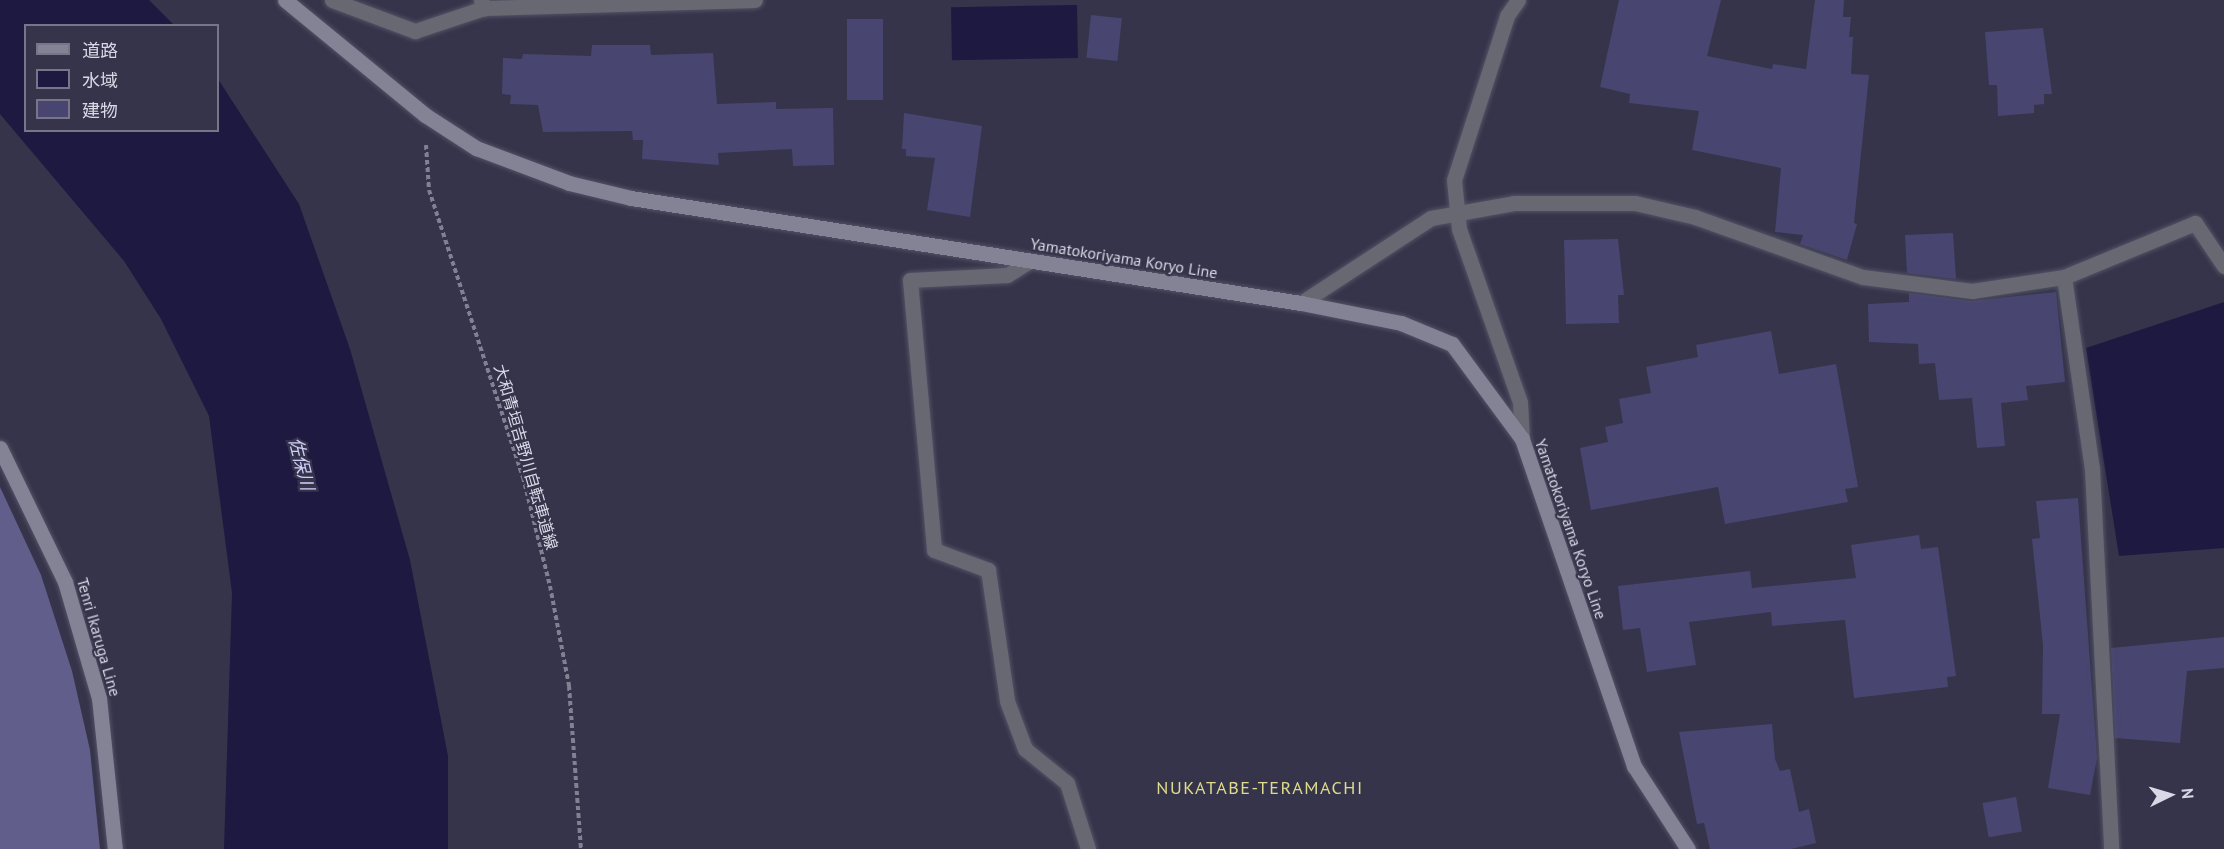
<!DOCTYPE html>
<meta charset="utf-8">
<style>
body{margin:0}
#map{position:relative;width:2224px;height:849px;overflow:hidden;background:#35344a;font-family:"PT Sans","Noto Sans JP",sans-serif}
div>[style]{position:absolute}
.forest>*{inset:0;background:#615e8c}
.water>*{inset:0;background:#1e1941;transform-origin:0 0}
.building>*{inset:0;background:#484571;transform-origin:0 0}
.path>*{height:4px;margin-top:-2px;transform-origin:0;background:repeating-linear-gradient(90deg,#818193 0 4.5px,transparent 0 7.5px)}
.roads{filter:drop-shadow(0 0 2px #525266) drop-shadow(0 0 2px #525266)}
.minor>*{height:15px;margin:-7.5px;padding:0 7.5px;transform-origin:7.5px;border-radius:7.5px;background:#686873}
.tertiary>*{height:15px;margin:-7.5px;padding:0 7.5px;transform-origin:7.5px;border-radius:7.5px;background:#686873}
.secondary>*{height:15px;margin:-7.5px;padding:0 7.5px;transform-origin:7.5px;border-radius:7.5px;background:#838395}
span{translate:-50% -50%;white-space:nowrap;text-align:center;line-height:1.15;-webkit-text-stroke:4.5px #35344a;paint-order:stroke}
.street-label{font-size:16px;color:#d8d8e6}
.water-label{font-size:18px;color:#cfcefb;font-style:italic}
.neighbourhood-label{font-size:18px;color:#dfdb8c;letter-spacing:1.5px}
.legend{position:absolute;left:24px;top:24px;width:195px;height:108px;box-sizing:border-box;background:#35344a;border:2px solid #767688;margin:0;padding:8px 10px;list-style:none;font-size:18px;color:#d8d8e6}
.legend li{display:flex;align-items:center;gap:12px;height:30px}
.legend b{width:30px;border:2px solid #767688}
.north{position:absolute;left:2140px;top:765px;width:60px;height:60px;-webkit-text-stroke:4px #35344a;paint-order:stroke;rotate:85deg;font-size:16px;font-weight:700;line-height:24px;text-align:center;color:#d8d8e6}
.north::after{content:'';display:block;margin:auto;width:21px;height:27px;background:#d8d8e6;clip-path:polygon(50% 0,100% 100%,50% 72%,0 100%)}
</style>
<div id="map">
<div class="forest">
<div style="clip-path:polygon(0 487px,41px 575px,72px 671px,90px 750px,100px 849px,0 849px)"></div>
</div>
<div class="water">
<div style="clip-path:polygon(0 0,149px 0,174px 25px,26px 26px,26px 130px,218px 130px,218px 79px,299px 204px,350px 349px,410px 560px,448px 756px,448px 849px,224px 849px,232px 593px,209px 416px,161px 319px,124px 261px,0 114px)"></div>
<div style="left:1077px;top:5px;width:53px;height:126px;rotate:89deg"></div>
<div style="clip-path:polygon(2224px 302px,2224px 548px,2119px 556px,2086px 348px)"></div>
</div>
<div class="building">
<div style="clip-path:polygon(1619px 0,1721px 0,1707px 56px,1772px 69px,1773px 64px,1806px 69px,1815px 0,1844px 0,1843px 17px,1851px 17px,1849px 37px,1853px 37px,1851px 74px,1869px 75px,1854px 223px,1857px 224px,1847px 260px,1800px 244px,1803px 235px,1775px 232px,1781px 168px,1692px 150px,1699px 111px,1629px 103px,1630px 94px,1600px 87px)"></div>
<div style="left:1091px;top:15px;width:31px;height:43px;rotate:6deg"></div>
<div style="left:847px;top:19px;width:36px;height:81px"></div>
<div style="clip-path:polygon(2043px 28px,2052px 94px,2044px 94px,2044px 104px,2034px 105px,2034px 113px,1998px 116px,1997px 85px,1989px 85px,1985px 32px)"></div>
<div style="clip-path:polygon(592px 45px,650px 45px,651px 55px,713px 53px,717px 104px,776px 102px,776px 109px,833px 108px,834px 165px,793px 166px,792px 149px,718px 153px,719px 165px,642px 159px,643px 140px,633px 140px,632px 131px,543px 132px,538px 105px,510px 104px,511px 95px,502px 94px,503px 58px,522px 59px,523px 54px,591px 56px)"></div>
<div style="clip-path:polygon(904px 113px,982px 126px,970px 217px,927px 210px,935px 158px,906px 156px,906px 149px,902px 149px)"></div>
<div style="clip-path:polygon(1953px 233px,1956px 279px,1907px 273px,1905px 235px)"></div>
<div style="clip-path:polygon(1618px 239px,1624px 295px,1618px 295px,1619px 323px,1566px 324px,1564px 240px)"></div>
<div style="clip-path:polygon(2056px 292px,2065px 382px,2026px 386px,2028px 400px,2001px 403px,2005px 446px,1977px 448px,1972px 398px,1939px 400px,1935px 363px,1919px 364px,1918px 344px,1869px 342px,1868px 304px,1909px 302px,1909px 293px,1971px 301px)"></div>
<div style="clip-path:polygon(1771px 331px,1779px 374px,1836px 364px,1858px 487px,1845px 489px,1848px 502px,1725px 524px,1718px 487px,1591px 510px,1580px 448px,1608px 442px,1605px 427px,1623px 423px,1619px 399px,1651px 393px,1646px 367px,1698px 357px,1696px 345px)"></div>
<div style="clip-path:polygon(2078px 498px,2097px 758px,2090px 795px,2048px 788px,2060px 714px,2042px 714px,2043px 645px,2032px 539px,2040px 538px,2036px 501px)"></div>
<div style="clip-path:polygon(1919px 535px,1921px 549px,1938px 547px,1956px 676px,1947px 677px,1948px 687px,1854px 698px,1845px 620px,1772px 626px,1771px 612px,1689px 622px,1696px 665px,1647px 672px,1640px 628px,1623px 630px,1618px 586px,1750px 571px,1752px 588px,1856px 578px,1851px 545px)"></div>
<div style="clip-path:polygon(2224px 637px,2224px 668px,2187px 671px,2180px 743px,2115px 738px,2111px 648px)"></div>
<div style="clip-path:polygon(1772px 724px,1775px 759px,1780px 771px,1790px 769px,1799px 812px,1809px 809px,1816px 843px,1791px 849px,1710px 849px,1704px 823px,1697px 824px,1679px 732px)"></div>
<div style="left:2016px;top:797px;width:35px;height:34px;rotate:80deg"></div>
</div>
<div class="path">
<div style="left:426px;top:145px;width:45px;rotate:86.2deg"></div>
<div style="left:429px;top:190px;width:302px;rotate:71.9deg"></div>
<div style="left:523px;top:477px;width:112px;rotate:76.1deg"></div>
<div style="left:550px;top:586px;width:102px;rotate:79.2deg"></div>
<div style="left:569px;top:686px;width:163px;rotate:85.8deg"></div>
</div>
<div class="roads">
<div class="minor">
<div style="left:332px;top:0;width:89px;rotate:20.5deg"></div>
<div style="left:415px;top:31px;width:73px;rotate:-18.4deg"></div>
<div style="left:484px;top:8px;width:271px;rotate:-1.7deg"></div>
<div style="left:1518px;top:0;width:19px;rotate:125deg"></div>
<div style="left:1507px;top:16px;width:172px;rotate:107.9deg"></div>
<div style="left:1454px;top:180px;width:49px;rotate:84.2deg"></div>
<div style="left:1459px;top:229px;width:183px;rotate:70.6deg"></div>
<div style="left:1520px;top:402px;width:37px;rotate:87deg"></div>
<div style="left:1028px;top:262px;width:25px;rotate:148deg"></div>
<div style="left:1007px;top:275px;width:97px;rotate:177deg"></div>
<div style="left:910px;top:280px;width:271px;rotate:84.9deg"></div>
<div style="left:934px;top:550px;width:58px;rotate:20.3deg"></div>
<div style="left:988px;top:570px;width:132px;rotate:81.7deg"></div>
<div style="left:1007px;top:701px;width:51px;rotate:69.4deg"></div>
<div style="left:1025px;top:749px;width:54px;rotate:39deg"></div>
<div style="left:1067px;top:783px;width:69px;rotate:72.3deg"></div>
<div style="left:2064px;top:277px;width:194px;rotate:81.7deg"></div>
<div style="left:2092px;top:469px;width:380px;rotate:87.1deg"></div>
<div style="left:1301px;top:303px;width:155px;rotate:-33.2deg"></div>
<div style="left:1431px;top:218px;width:84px;rotate:-10.2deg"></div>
<div style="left:1514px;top:203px;width:121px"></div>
<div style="left:1635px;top:203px;width:62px;rotate:13.1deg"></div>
<div style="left:1695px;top:217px;width:178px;rotate:19.7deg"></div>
<div style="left:1863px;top:277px;width:110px;rotate:7.3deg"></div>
<div style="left:1972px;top:291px;width:93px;rotate:-8.7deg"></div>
<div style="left:2064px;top:277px;width:142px;rotate:-22.4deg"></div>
<div style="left:2195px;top:223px;width:52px;rotate:56deg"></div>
</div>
<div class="tertiary">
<div style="left:481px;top:0;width:9px;rotate:69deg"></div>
</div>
<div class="secondary">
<div style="left:285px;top:0;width:181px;rotate:39.4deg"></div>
<div style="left:425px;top:115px;width:61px;rotate:32.9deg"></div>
<div style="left:476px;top:148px;width:99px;rotate:20.6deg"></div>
<div style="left:569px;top:183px;width:64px;rotate:13.6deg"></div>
<div style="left:631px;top:198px;width:678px;rotate:8.91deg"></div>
<div style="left:1301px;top:303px;width:102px;rotate:11.3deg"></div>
<div style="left:1401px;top:323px;width:55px;rotate:22.4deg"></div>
<div style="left:1452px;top:344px;width:118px;rotate:53.6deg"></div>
<div style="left:1522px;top:439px;width:346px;rotate:71.1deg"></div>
<div style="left:1634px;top:766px;width:99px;rotate:57deg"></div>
<div style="left:0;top:448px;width:149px;rotate:64.1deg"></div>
<div style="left:65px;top:582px;width:121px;rotate:73.7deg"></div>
<div style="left:99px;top:698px;width:152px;rotate:84deg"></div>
</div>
</div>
<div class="street-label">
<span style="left:1124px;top:258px;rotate:9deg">Yamatokoriyama Koryo Line</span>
<span style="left:526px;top:457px;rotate:74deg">大和青垣吉野川自転車道線</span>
<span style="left:1571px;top:529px;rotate:71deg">Yamatokoriyama Koryo Line</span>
<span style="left:99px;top:637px;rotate:74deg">Tenri Ikaruga Line</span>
</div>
<div class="water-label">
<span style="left:301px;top:464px;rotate:76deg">佐保川</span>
</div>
<div class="neighbourhood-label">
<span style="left:1260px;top:788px">NUKATABE-TERAMACHI</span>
</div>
<ul class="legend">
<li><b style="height:8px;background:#838395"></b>道路</li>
<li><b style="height:16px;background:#1e1941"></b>水域</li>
<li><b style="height:16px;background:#484571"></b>建物</li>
</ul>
<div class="north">N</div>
</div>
